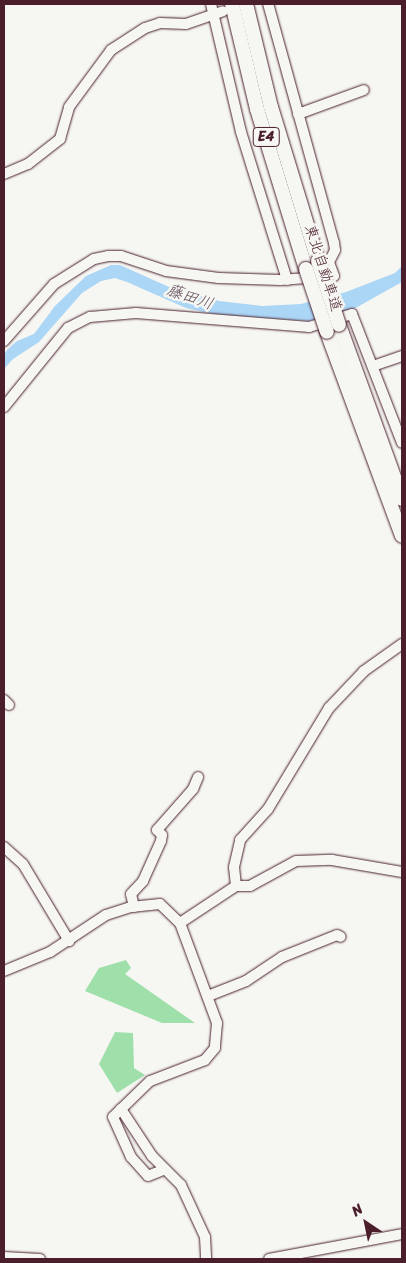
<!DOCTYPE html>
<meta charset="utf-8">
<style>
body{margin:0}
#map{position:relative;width:406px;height:1263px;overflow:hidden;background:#f6f6f2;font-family:Sriracha,"Klee One",sans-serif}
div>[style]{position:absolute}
.green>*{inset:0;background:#9fe0aa}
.water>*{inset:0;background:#abd6f6}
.roads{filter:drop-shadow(0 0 1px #4a1f2b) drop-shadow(0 0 1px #4a1f2b)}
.minor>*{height:10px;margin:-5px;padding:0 5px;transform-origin:5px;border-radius:5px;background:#f6f6f2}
.highway>*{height:14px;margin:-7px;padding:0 7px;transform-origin:7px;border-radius:7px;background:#f6f6f2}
.bridges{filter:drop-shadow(0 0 1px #4a1f2b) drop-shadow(0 0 1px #4a1f2b)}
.highway-bridge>*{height:14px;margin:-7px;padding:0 7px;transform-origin:7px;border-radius:7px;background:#f6f6f2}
span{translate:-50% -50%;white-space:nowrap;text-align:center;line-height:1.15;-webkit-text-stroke:5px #f6f6f2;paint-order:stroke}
.shield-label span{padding:1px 4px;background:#f6f6f2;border:1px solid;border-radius:4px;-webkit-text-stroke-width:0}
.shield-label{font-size:14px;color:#4a1f2b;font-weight:700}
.street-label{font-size:15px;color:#4a1f2b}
.water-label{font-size:16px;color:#624d5e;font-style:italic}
.frame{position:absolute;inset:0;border:5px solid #4a1f2b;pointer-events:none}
.north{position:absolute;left:341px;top:1198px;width:50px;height:50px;-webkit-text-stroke:4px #f6f6f2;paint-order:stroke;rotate:326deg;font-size:14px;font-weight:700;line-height:20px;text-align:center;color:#4a1f2b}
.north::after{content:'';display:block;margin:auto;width:18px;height:22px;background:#4a1f2b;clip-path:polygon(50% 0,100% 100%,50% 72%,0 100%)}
</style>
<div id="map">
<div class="green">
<div style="clip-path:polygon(126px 960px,131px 968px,125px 974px,195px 1023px,162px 1023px,85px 991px,99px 968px)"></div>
<div style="clip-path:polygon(115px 1032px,133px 1033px,134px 1068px,145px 1075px,117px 1093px,99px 1064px)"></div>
</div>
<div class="water">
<div style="clip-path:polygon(111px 265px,120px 265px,169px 287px,219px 301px,262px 306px,301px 304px,346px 292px,395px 273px,402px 266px,402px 282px,350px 311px,309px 321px,217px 315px,186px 308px,127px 282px,115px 278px,101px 281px,82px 293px,39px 342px,13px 359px,4px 369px,4px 355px,7px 350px,17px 341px,34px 334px,55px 306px,86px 276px)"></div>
</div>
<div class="roads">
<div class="minor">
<div style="left:211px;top:4px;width:131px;rotate:76.8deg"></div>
<div style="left:241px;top:132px;width:155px;rotate:72.7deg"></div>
<div style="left:298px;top:114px;width:70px;rotate:-20deg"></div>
<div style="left:4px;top:174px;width:26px;rotate:-23deg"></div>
<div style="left:28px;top:164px;width:41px;rotate:-38deg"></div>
<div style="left:60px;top:139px;width:33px;rotate:-74deg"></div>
<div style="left:69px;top:107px;width:71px;rotate:-53.6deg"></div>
<div style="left:111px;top:50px;width:40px;rotate:-32.9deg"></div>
<div style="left:145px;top:28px;width:16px;rotate:-18deg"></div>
<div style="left:160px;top:23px;width:26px;rotate:2deg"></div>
<div style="left:186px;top:24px;width:39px;rotate:-19deg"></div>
<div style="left:4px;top:341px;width:76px;rotate:-48.7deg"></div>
<div style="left:54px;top:284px;width:47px;rotate:-32deg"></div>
<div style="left:94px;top:259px;width:14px;rotate:-12deg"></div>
<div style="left:108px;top:256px;width:13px"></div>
<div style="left:121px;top:256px;width:47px;rotate:18.4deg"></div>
<div style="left:166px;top:271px;width:53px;rotate:7.5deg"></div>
<div style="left:219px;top:278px;width:61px;rotate:1.9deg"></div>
<div style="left:280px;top:280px;width:54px;rotate:-4.2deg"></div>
<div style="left:334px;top:276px;width:15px;rotate:-110deg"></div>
<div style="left:329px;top:262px;width:13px;rotate:-63deg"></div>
<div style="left:335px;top:250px;width:7px;rotate:-98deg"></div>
<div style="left:334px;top:243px;width:248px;rotate:-105.4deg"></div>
<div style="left:373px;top:366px;width:31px;rotate:-19deg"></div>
<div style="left:4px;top:407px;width:102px;rotate:-51deg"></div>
<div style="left:68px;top:328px;width:25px;rotate:-27deg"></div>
<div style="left:90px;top:317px;width:46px;rotate:-5deg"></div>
<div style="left:136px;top:313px;width:174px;rotate:4.6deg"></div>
<div style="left:309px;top:327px;width:45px;rotate:-16.8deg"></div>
<div style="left:352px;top:314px;width:138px;rotate:68.8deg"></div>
<div style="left:4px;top:700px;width:7px;rotate:45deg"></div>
<div style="left:4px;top:847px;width:25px;rotate:42deg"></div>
<div style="left:23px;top:864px;width:90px;rotate:59.1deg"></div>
<div style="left:236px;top:886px;width:19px;rotate:-96deg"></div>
<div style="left:234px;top:867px;width:28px;rotate:-77deg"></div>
<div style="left:240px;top:840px;width:42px;rotate:-47.9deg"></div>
<div style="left:268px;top:809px;width:118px;rotate:-58.9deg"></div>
<div style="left:329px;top:708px;width:51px;rotate:-46.6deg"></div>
<div style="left:364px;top:671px;width:47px;rotate:-35.4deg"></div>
<div style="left:134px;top:907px;width:13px;rotate:-103deg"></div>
<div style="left:131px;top:894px;width:18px;rotate:-47deg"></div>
<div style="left:143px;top:881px;width:44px;rotate:-65.8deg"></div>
<div style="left:161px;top:841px;width:6px;rotate:-81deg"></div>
<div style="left:162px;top:835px;width:7px;rotate:-135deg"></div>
<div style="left:157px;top:830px;width:55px;rotate:-48.7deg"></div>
<div style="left:193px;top:789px;width:13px;rotate:-67deg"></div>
<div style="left:180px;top:923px;width:67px;rotate:-33.5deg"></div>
<div style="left:236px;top:886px;width:14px"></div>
<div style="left:250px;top:886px;width:52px;rotate:-28.5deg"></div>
<div style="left:296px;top:861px;width:36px;rotate:-2deg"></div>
<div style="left:332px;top:860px;width:71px;rotate:9.7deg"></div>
<div style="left:4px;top:971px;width:50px;rotate:-22.4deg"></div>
<div style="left:50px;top:952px;width:67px;rotate:-33.5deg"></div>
<div style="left:106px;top:915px;width:26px;rotate:-18deg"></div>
<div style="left:131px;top:907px;width:29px;rotate:-6deg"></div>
<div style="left:160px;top:904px;width:28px;rotate:44deg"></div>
<div style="left:180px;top:923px;width:107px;rotate:69.7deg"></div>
<div style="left:217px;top:1023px;width:25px;rotate:95deg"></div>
<div style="left:215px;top:1048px;width:16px;rotate:130deg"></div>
<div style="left:205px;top:1060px;width:59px;rotate:159.1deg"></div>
<div style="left:150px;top:1081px;width:40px;rotate:136deg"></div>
<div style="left:121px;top:1109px;width:56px;rotate:56.6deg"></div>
<div style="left:152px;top:1156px;width:41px;rotate:45deg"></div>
<div style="left:181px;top:1185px;width:57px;rotate:65.2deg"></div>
<div style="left:205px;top:1237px;width:22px;rotate:87deg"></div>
<div style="left:208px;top:996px;width:41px;rotate:-21.5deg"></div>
<div style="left:246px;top:981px;width:43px;rotate:-33.7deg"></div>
<div style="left:282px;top:957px;width:59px;rotate:-21.8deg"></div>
<div style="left:337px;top:935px;width:4px;rotate:27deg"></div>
<div style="left:121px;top:1109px;width:11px;rotate:135deg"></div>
<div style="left:113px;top:1117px;width:44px;rotate:65.8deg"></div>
<div style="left:131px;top:1157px;width:25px;rotate:48deg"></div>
<div style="left:148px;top:1176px;width:18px;rotate:-22deg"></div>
<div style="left:4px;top:1257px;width:36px;rotate:3deg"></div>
<div style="left:269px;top:1259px;width:135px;rotate:-10.6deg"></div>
</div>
<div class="highway">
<div style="left:232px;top:4px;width:108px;rotate:76.6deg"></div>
<div style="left:257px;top:109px;width:167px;rotate:73deg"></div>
<div style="left:246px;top:4px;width:106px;rotate:76.4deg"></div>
<div style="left:271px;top:107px;width:161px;rotate:73deg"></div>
<div style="left:339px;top:325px;width:185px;rotate:70.1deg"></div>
<div style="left:327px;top:332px;width:217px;rotate:69.8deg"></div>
</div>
</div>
<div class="bridges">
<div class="highway-bridge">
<div style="left:318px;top:261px;width:67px;rotate:71.8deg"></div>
<div style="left:306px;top:269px;width:66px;rotate:71.6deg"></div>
</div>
</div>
<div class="shield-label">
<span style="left:266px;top:137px">E4</span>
</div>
<div class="street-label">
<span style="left:323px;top:268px;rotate:72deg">東北自動車道</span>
</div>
<div class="water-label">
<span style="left:190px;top:297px;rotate:19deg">藤田川</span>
</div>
<div class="frame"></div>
<div class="north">N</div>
</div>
